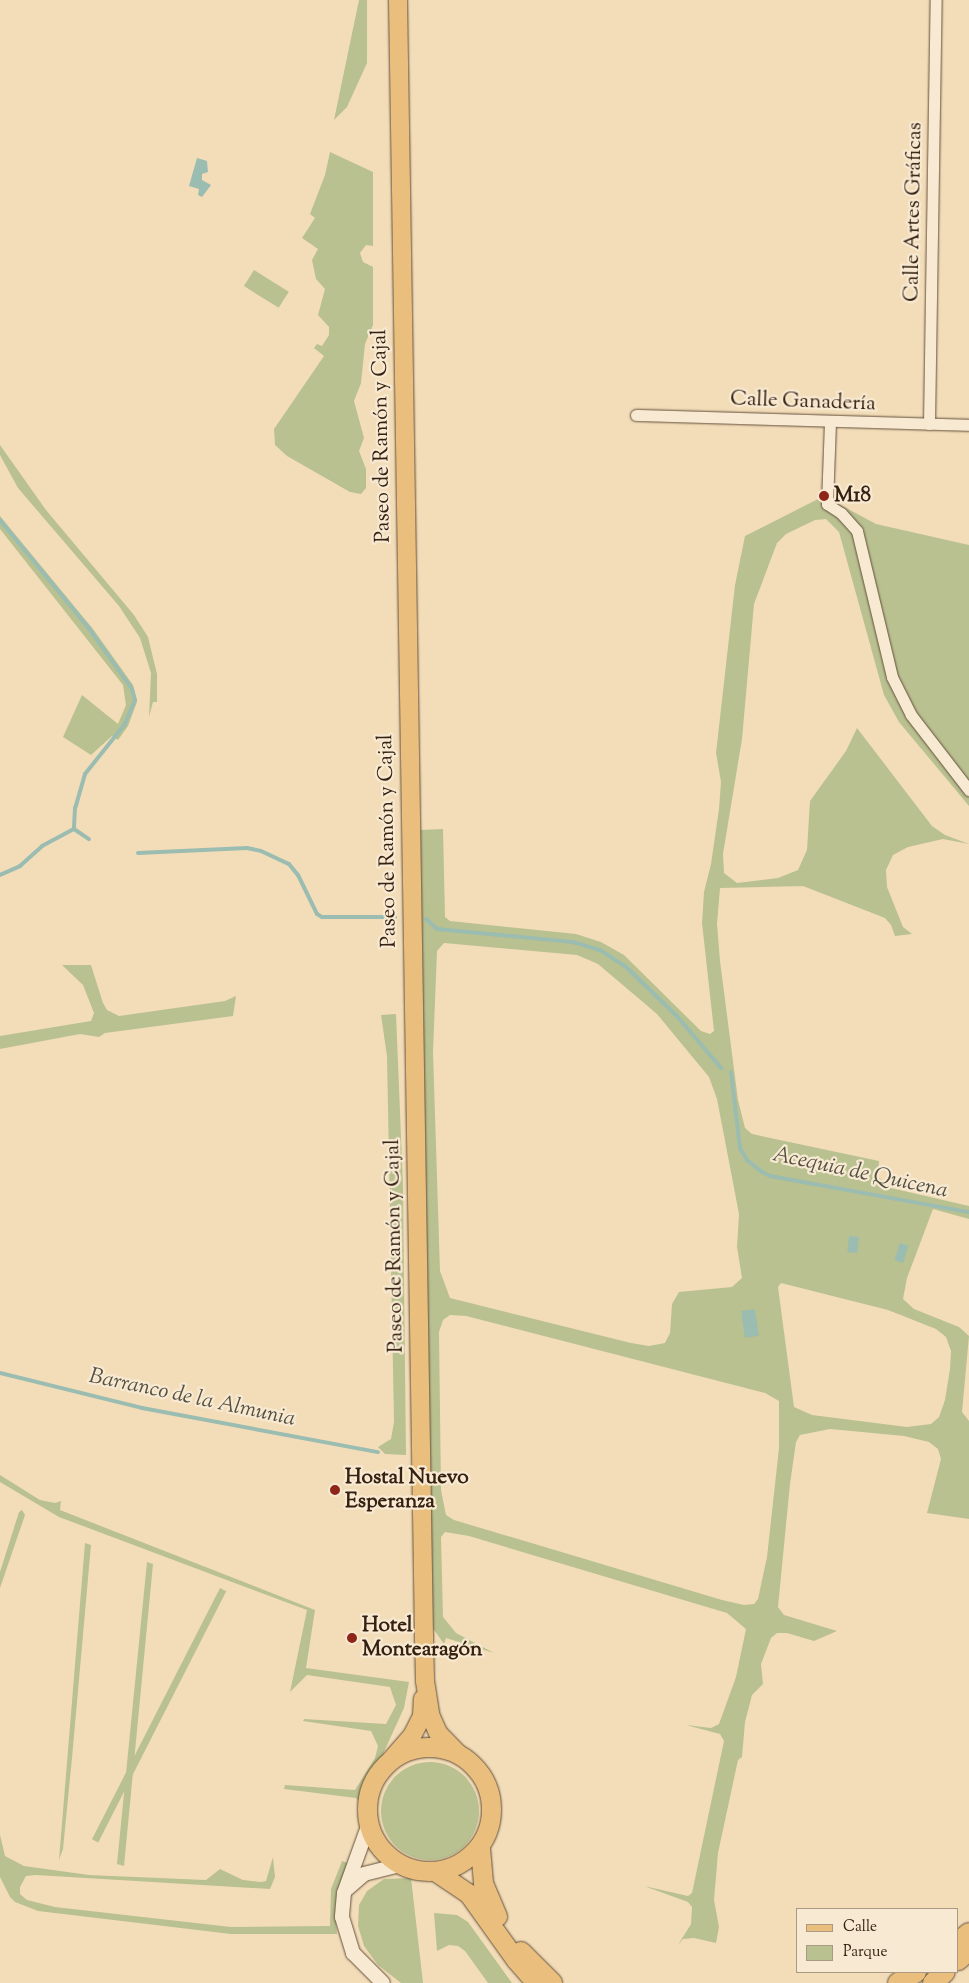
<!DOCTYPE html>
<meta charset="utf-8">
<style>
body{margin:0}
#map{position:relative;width:969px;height:1983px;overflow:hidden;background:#f3ddb9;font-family:"Sorts Mill Goudy",serif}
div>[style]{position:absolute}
.green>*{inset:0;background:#b9c190;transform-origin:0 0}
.round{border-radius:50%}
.water>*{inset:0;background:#9bbcb0;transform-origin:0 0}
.stream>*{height:4px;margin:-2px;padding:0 2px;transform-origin:2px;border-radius:2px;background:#9bbcb0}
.roads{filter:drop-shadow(0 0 1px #65503b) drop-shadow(0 0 1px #65503b)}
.minor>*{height:11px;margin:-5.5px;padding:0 5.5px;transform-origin:5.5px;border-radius:5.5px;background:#f7e9d2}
.tertiary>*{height:14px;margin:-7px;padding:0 7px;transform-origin:7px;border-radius:7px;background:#f7e9d2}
.primary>*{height:18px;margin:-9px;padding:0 9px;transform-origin:9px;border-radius:9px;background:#eabe7c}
.trunk>*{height:19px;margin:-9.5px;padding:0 9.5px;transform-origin:9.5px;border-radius:9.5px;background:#eabe7c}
.trunk>.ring{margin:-9.5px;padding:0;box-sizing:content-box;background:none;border:19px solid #eabe7c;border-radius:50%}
.motorway>*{height:20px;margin:-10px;padding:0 10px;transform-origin:10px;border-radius:10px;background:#eabe7c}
.dots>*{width:14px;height:14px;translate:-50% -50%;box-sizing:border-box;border:2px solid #f7e9d2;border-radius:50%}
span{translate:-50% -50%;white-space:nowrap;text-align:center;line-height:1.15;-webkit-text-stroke:4.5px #f7e9d2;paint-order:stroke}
.street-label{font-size:21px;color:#362111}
.poi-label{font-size:21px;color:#362111;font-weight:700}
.left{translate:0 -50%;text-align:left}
.water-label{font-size:22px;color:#545041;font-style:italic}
.legend{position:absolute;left:796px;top:1908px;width:162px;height:65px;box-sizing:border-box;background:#f7e9d2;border:1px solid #aa9985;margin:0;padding:6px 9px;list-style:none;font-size:15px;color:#362111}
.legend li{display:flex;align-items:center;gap:10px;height:25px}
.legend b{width:25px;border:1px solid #aa9985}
</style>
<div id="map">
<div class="green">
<div style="clip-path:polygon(359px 0,367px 0,367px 63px,347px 107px,334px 120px)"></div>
<div style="clip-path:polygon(330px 152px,373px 172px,373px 246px,366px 245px,360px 253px,363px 262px,373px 267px,373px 325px,365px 344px,361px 383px,354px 401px,364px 438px,359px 451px,366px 469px,366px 488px,361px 494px,350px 492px,287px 456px,275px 445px,274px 429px,324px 356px,314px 348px,317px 344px,322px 346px,329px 335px,329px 327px,318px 315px,325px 289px,316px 279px,312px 260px,318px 249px,302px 238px,315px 218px,310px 214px,325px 175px)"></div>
<div style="left:254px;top:270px;width:41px;height:19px;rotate:32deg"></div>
<div style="clip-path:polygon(0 445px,46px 510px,134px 615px,148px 637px,157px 674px,157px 702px,153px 702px,149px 717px,151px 673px,140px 638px,119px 606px,18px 488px,0 455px)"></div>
<div style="clip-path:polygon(evenodd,824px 496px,876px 524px,969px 545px,969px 806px,899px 722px,884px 695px,839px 532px,826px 519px,815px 520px,786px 534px,777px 543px,754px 604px,742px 739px,723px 854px,724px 873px,737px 883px,778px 878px,798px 870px,807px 850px,810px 801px,846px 751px,857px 728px,932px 826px,945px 835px,969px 844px,943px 839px,908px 847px,893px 855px,886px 870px,887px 887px,903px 927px,912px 934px,895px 936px,891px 925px,885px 918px,803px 886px,720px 888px,717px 924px,720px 961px,738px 1100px,745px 1128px,752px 1134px,879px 1161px,878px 1177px,891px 1188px,969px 1206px,969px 1219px,933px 1209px,907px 1278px,903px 1299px,914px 1309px,959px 1327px,969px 1336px,962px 1412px,969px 1421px,969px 1519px,927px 1513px,941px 1459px,938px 1449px,929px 1442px,904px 1436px,830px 1429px,800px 1435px,796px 1442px,790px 1484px,778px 1607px,784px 1615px,837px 1631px,814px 1641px,787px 1633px,777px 1633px,771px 1638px,761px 1664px,763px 1684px,752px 1695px,745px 1722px,742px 1757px,738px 1760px,718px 1853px,714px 1900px,719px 1927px,716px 1943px,694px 1938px,683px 1939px,678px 1945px,691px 1924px,692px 1907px,688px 1902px,644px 1886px,688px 1896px,692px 1893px,724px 1741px,720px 1734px,686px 1725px,711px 1728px,719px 1724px,736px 1677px,746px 1629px,727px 1613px,469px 1536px,445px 1532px,441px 1537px,443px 1617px,456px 1633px,494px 1653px,446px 1638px,444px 1644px,432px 1627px,420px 830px,443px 829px,445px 917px,450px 921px,576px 934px,601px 942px,624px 955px,701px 1031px,710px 1034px,714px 1031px,702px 923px,704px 892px,711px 864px,719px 809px,721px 782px,716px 753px,735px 585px,745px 536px,824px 496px,444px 943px,577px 955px,598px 964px,657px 1014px,709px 1077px,717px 1099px,739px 1214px,737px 1247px,742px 1278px,732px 1287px,679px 1292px,672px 1304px,670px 1333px,665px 1343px,649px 1346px,631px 1343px,450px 1298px,440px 1271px,433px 1052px,437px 951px,444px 943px,824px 496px,781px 1283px,888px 1310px,936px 1329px,946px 1337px,951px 1351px,950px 1369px,945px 1400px,939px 1417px,931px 1424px,907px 1427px,812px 1415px,794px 1407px,778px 1287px,781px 1283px,824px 496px,450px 1315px,466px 1316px,765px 1393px,779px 1401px,779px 1448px,767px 1557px,758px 1599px,754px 1604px,744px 1605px,722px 1600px,454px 1520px,446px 1515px,441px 1490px,439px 1332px,443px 1320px,450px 1315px)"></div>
<div style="clip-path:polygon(0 516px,93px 629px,133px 685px,137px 702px,128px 726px,118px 740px,112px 736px,91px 755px,63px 737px,82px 695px,118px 724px,126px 705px,123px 685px,0 529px)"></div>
<div style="clip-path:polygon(62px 965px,91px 965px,103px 1003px,107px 1010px,119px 1016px,225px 1001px,236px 996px,233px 1016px,105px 1033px,99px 1037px,80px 1034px,0 1049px,0 1036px,91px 1021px,94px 1013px,83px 985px)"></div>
<div style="clip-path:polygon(396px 1014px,403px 1185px,406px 1455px,385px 1454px,378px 1447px,391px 1439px,394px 1422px,387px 1056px,381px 1015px)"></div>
<div style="clip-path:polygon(0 1475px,40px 1500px,55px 1503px,61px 1501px,60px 1510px,315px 1610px,306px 1668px,409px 1682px,404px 1708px,367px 1789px,362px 1806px,356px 1798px,284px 1789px,285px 1785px,355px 1790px,375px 1758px,378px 1746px,371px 1731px,303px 1721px,304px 1719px,386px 1724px,396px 1705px,390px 1687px,307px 1675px,290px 1692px,307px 1610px,59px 1517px,0 1482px)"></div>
<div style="clip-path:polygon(22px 1510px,25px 1515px,0 1588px,0 1572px,19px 1512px)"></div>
<div style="clip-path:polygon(85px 1543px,91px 1545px,72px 1758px,63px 1849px,59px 1860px)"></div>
<div style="clip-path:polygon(147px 1562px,153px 1564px,124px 1866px,117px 1864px)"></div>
<div style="left:220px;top:1588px;width:7px;height:282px;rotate:27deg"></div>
<div class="round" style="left:381px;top:1762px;width:98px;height:98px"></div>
<div style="clip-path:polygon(0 1835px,5px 1856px,24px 1866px,89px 1875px,206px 1880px,220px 1869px,243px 1880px,261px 1882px,266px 1881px,273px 1857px,275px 1877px,270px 1889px,36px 1875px,26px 1876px,20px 1887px,20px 1894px,27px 1900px,55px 1907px,231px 1927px,330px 1926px,331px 1889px,342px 1861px,348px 1863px,335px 1908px,337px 1934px,231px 1934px,38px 1911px,15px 1902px,10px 1897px,0 1877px)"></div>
<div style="clip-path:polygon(411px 1878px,423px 1983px,401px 1983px,378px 1965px,364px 1946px,358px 1926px,359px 1905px,367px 1891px,384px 1879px)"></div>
<div style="clip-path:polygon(434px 1913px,457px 1915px,468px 1922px,512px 1983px,488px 1983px,465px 1951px,458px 1946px,449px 1945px,437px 1951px)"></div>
</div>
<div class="water">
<div style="clip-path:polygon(197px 158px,207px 161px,208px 172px,202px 174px,202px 180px,211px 185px,202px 197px,198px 195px,199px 189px,189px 186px)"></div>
<div style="left:849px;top:1236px;width:10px;height:16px;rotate:6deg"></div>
<div style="left:900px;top:1243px;width:9px;height:18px;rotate:18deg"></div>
<div style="left:755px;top:1309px;width:27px;height:14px;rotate:82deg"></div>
</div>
<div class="stream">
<div style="left:0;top:520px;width:139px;rotate:50.6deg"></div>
<div style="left:88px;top:627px;width:76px;rotate:54.6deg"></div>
<div style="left:132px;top:689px;width:11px;rotate:75deg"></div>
<div style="left:135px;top:700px;width:26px;rotate:113deg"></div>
<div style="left:125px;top:724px;width:64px;rotate:128.7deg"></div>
<div style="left:85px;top:774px;width:35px;rotate:106deg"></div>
<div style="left:75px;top:808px;width:21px;rotate:93deg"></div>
<div style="left:74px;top:829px;width:18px;rotate:34deg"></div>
<div style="left:138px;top:853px;width:109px;rotate:-2.6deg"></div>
<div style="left:247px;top:848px;width:14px;rotate:12deg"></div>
<div style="left:261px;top:851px;width:31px;rotate:25deg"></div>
<div style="left:289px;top:864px;width:14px;rotate:51deg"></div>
<div style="left:298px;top:875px;width:43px;rotate:64deg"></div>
<div style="left:317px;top:914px;width:6px;rotate:31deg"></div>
<div style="left:322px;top:917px;width:73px"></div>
<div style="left:0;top:875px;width:22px;rotate:-24deg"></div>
<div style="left:20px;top:866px;width:30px;rotate:-42deg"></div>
<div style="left:42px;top:846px;width:36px;rotate:-28deg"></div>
<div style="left:426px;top:919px;width:15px;rotate:42deg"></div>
<div style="left:437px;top:929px;width:137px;rotate:5.5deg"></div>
<div style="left:573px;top:942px;width:28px;rotate:17deg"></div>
<div style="left:600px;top:950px;width:30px;rotate:33deg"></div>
<div style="left:625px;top:966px;width:71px;rotate:43.9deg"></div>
<div style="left:676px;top:1015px;width:70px;rotate:49.7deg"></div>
<div style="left:731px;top:1072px;width:77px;rotate:83.2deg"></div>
<div style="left:740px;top:1148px;width:14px;rotate:60deg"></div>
<div style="left:747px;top:1160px;width:19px;rotate:39deg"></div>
<div style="left:762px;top:1172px;width:9px;rotate:27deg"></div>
<div style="left:770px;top:1176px;width:202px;rotate:10.3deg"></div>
<div style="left:0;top:1373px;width:146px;rotate:13.8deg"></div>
<div style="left:142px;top:1408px;width:240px;rotate:10.6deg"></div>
</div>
<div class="roads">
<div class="minor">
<div style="left:636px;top:415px;width:333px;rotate:1.7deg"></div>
<div style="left:830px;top:422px;width:82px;rotate:92.1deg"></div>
<div style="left:827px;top:504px;width:17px;rotate:33deg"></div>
<div style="left:841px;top:513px;width:24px;rotate:48deg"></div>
<div style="left:857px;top:531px;width:150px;rotate:76.5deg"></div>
<div style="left:892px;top:677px;width:42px;rotate:63.4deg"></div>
<div style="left:911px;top:715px;width:95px;rotate:52.3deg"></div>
<div style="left:929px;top:424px;width:424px;rotate:-89.1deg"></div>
</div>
<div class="tertiary">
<div style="left:369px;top:1824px;width:73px;rotate:109.9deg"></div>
<div style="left:344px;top:1893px;width:24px;rotate:95deg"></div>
<div style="left:342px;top:1917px;width:38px;rotate:73deg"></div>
<div style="left:353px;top:1953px;width:42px;rotate:45deg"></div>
<div style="left:347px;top:1889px;width:23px;rotate:-41deg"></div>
<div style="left:364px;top:1874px;width:38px;rotate:-14deg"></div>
</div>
<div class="primary">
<div style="left:398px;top:0;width:1639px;rotate:89.09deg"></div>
<div style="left:424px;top:1639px;width:42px;rotate:88.6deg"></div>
<div style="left:425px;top:1681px;width:36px;rotate:81deg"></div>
<div style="left:431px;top:1717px;width:17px;rotate:66deg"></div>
<div style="left:438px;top:1733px;width:29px;rotate:46deg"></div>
<div style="left:391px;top:1760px;width:32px;rotate:-49deg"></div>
<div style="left:412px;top:1736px;width:22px;rotate:-63deg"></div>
<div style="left:422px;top:1716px;width:17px;rotate:-87deg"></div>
</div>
<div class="trunk">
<div class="ring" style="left:367px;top:1747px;width:105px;height:105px"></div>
<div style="left:480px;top:1848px;width:35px;rotate:85deg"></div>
<div style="left:483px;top:1883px;width:36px;rotate:67deg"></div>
<div style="left:435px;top:1871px;width:40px;rotate:34deg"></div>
<div style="left:468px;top:1893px;width:82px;rotate:54.4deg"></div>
<div style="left:516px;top:1960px;width:30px;rotate:49deg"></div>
</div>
<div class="motorway">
<div style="left:958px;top:1942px;width:14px;rotate:-39deg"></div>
<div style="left:521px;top:1952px;width:44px;rotate:45deg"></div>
<div style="left:958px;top:1960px;width:15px;rotate:-42deg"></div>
<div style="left:898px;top:1983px;width:21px;rotate:-31deg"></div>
<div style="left:933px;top:1983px;width:16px;rotate:-43deg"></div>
</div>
</div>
<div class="dots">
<div style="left:824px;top:496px;background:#8f2418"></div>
<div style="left:335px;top:1490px;background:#8f2418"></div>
<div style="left:352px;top:1638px;background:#8f2418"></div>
</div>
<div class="street-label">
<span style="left:914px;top:212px;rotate:-89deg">Calle Artes Gráficas</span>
<span style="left:803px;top:402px;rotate:2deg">Calle Ganadería</span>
<span style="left:382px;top:436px;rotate:-91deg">Paseo de Ramón y Cajal</span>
<span style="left:388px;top:841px;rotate:-91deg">Paseo de Ramón y Cajal</span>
<span style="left:395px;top:1246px;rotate:-91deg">Paseo de Ramón y Cajal</span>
</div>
<div class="poi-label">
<span class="left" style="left:834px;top:496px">M18</span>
<span class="left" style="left:345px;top:1490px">Hostal Nuevo<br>Esperanza</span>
<span class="left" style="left:362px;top:1638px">Hotel<br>Montearagón</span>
</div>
<div class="water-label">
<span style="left:860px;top:1174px;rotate:12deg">Acequia de Quicena</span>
<span style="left:192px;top:1399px;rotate:12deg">Barranco de la Almunia</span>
</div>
<ul class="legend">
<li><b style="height:6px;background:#eabe7c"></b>Calle</li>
<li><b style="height:14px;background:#b9c190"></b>Parque</li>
</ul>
</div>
